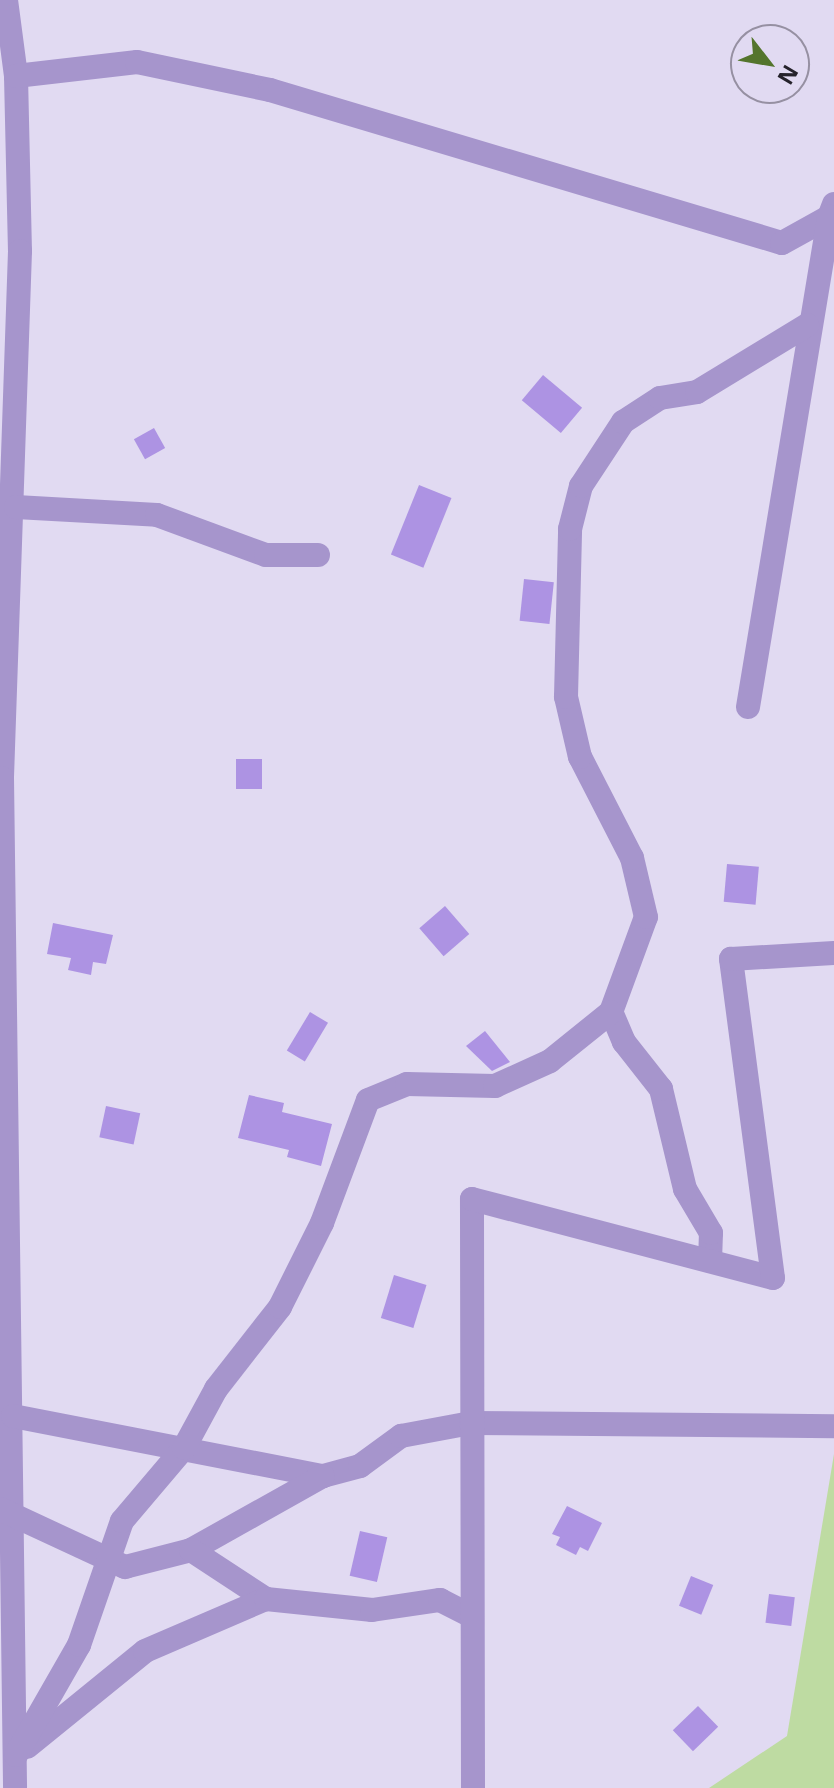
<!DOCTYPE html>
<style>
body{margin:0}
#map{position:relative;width:834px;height:1788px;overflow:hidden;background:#e1daf2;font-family:"Noto Sans",sans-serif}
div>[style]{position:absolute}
.green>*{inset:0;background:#bedba2}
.building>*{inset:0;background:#ad93e3;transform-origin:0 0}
.minor>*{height:24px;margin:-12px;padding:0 12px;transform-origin:12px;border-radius:12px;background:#a695cc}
span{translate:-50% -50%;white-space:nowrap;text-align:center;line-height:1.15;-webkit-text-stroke:6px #e1daf2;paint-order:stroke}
.north{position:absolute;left:730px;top:24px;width:80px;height:80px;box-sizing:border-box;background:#e1daf2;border:2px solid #9690a2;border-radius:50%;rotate:121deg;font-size:22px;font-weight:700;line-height:32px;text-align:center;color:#25222b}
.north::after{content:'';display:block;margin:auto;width:28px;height:36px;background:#54752d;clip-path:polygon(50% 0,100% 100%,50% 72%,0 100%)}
</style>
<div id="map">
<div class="green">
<div style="clip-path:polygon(834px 1454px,834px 1788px,709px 1788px,787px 1736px)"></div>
</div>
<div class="building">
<div style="left:543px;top:375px;width:51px;height:33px;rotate:40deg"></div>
<div style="left:154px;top:428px;width:23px;height:23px;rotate:61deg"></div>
<div style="left:419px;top:485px;width:35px;height:75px;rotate:22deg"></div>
<div style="left:524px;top:579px;width:30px;height:42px;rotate:6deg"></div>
<div style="left:236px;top:759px;width:26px;height:30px"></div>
<div style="left:727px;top:864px;width:32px;height:38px;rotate:5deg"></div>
<div style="left:445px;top:906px;width:37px;height:34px;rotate:49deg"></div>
<div style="clip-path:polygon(53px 923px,113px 935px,106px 964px,93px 962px,91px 975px,68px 970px,71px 958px,47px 954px)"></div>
<div style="left:310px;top:1012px;width:21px;height:45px;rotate:31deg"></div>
<div style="clip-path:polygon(485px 1031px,510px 1062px,492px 1071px,466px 1046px)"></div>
<div style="clip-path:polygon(249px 1095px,284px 1103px,282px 1112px,332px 1124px,321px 1166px,287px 1157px,289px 1150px,238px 1138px)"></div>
<div style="left:106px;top:1106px;width:35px;height:32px;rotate:12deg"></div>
<div style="left:394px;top:1275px;width:34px;height:45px;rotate:17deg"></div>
<div style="clip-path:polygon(567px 1506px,602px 1523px,588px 1551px,580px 1547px,576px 1555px,556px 1545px,560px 1537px,552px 1534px)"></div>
<div style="left:360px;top:1531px;width:28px;height:46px;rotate:13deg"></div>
<div style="left:691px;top:1576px;width:24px;height:32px;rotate:22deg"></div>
<div style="left:769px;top:1594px;width:26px;height:29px;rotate:7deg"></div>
<div style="left:698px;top:1706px;width:29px;height:35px;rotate:46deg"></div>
</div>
<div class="minor">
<div style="left:6px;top:0;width:77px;rotate:82.5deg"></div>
<div style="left:16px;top:76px;width:175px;rotate:88.7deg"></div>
<div style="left:20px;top:251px;width:527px;rotate:91.96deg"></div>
<div style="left:2px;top:778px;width:1010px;rotate:89.26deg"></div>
<div style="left:16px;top:76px;width:122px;rotate:-6.6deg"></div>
<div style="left:137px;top:62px;width:136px;rotate:11.9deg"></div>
<div style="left:270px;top:90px;width:534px;rotate:16.64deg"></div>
<div style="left:782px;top:243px;width:54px;rotate:-29deg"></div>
<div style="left:829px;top:217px;width:14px;rotate:-69deg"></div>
<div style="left:16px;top:507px;width:141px;rotate:3.2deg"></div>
<div style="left:157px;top:515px;width:116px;rotate:20.2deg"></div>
<div style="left:266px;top:555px;width:52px"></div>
<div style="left:748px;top:707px;width:497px;rotate:-80.6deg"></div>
<div style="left:710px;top:1261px;width:28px;rotate:-88deg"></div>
<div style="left:711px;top:1233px;width:51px;rotate:-120.6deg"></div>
<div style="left:685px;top:1189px;width:103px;rotate:-103.5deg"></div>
<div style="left:661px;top:1089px;width:60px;rotate:-128.2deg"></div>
<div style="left:624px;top:1042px;width:33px;rotate:-113deg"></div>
<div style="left:611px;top:1012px;width:101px;rotate:-69.8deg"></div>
<div style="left:646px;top:917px;width:61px;rotate:-103.3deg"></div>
<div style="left:632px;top:858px;width:114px;rotate:-117.2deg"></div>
<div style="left:580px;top:757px;width:62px;rotate:-103.1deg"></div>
<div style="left:566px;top:697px;width:168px;rotate:-88.6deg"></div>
<div style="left:570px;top:529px;width:44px;rotate:-75.7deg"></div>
<div style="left:581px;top:486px;width:77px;rotate:-56.7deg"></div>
<div style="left:623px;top:422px;width:44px;rotate:-33deg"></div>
<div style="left:660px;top:398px;width:37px;rotate:-9deg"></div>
<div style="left:697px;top:392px;width:129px;rotate:-31.3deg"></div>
<div style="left:13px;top:1416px;width:316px;rotate:11deg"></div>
<div style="left:323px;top:1476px;width:38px;rotate:-15deg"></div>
<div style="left:360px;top:1466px;width:51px;rotate:-36.2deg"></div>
<div style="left:401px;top:1436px;width:71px;rotate:-10.5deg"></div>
<div style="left:471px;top:1423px;width:363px;rotate:0.5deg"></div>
<div style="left:0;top:1509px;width:138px;rotate:24.9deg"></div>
<div style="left:125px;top:1567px;width:68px;rotate:-14.4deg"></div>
<div style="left:191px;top:1550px;width:151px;rotate:-29.3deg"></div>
<div style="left:191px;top:1550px;width:90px;rotate:33.2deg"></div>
<div style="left:27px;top:1747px;width:152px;rotate:-39.1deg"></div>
<div style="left:145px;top:1651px;width:132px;rotate:-23.3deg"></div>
<div style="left:266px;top:1599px;width:107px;rotate:5.9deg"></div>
<div style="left:372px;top:1610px;width:69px;rotate:-8.4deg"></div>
<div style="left:440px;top:1600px;width:36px;rotate:27deg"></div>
<div style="left:16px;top:1755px;width:127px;rotate:-60.2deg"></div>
<div style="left:79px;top:1645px;width:131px;rotate:-70.9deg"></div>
<div style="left:122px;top:1521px;width:96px;rotate:-49.7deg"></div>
<div style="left:184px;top:1448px;width:67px;rotate:-61.5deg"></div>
<div style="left:216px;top:1389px;width:104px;rotate:-52deg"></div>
<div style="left:280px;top:1307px;width:94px;rotate:-63.4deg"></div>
<div style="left:322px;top:1223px;width:131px;rotate:-69.5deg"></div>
<div style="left:368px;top:1100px;width:42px;rotate:-22.3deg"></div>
<div style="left:407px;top:1084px;width:88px;rotate:1.3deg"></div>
<div style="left:495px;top:1086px;width:60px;rotate:-24.4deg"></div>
<div style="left:550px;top:1061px;width:78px;rotate:-38.8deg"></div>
<div style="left:473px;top:1788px;width:589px;rotate:-90.1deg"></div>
<div style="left:472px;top:1199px;width:311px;rotate:14.7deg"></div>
<div style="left:773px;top:1278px;width:322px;rotate:-97.5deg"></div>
<div style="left:731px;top:959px;width:103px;rotate:-3.3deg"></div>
</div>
<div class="north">N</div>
</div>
